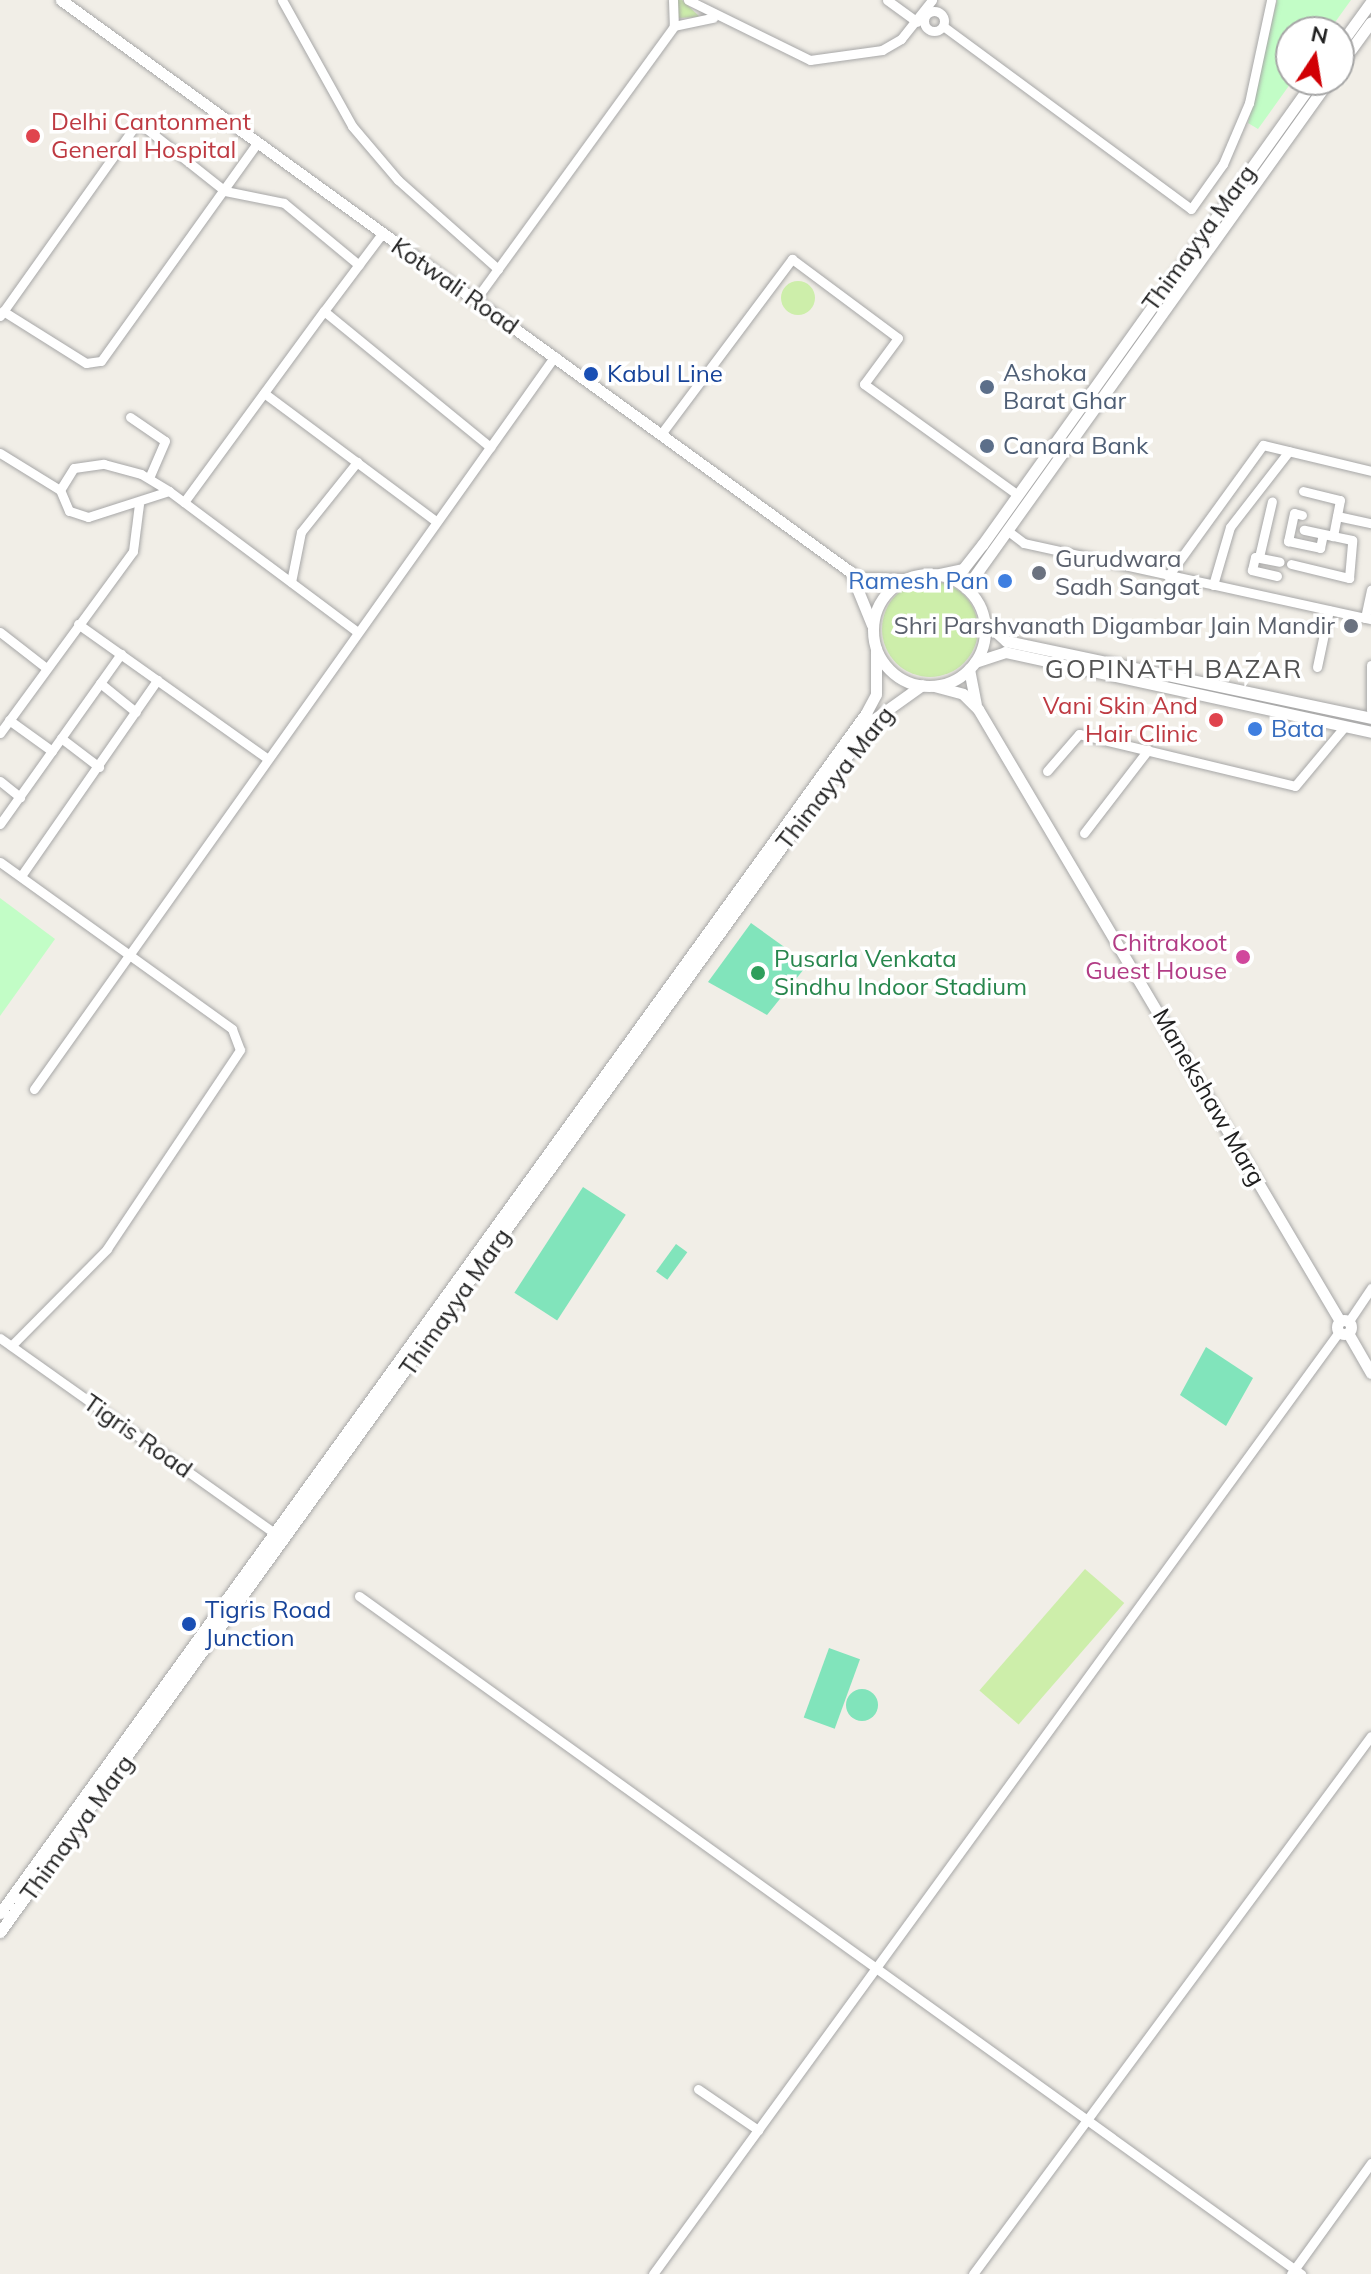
<!DOCTYPE html>
<style>
body{margin:0}
#map{position:relative;width:1371px;height:2274px;overflow:hidden;background:#f1eee7;font-family:Mulish,sans-serif}
div>[style]{position:absolute}
.grass>*{inset:0;background:#cdeeaa;transform-origin:0 0}
.round{border-radius:50%}
.park>*{inset:0;background:#c2fdc6}
.pitch>*{inset:0;background:#81e4bb;transform-origin:0 0}
.roads{filter:drop-shadow(0 0 2px #a7a7a7) drop-shadow(0 0 2px #a7a7a7)}
.minor>*{height:9px;margin:-4.5px;padding:0 4.5px;transform-origin:4.5px;border-radius:4.5px;background:#fff}
.minor>.ring{margin:-4.5px;padding:0;box-sizing:content-box;background:none;border:9px solid #fff;border-radius:50%}
.tertiary>*{height:11px;margin:-5.5px;padding:0 5.5px;transform-origin:5.5px;border-radius:5.5px;background:#fff}
.tertiary>.ring{margin:-5.5px;padding:0;box-sizing:content-box;background:none;border:11px solid #fff;border-radius:50%}
.dots>*{width:22px;height:22px;translate:-50% -50%;box-sizing:border-box;border:4px solid #fff;border-radius:50%}
span{translate:-50% -50%;white-space:nowrap;text-align:center;line-height:1.15;-webkit-text-stroke:7px #fff;paint-order:stroke}
.health-label{font-size:24px;color:#be3a42}
.left{translate:0 -50%;text-align:left}
.right{translate:-100% -50%;text-align:right}
.street-label{font-size:24px;color:#202020}
.service-label{font-size:24px;color:#4e5e75}
.transit-label{font-size:24px;color:#164399}
.worship-label{font-size:24px;color:#5b616d}
.shop-label{font-size:24px;color:#366cbe}
.hotel-label{font-size:24px;color:#b23c85}
.leisure-label{font-size:24px;color:#27864d}
.neighbourhood-label{font-size:26px;color:#535353;letter-spacing:2px}
.north{position:absolute;left:1275px;top:16px;width:80px;height:80px;box-sizing:border-box;background:#fff;border:2px solid #a6a6a6;border-radius:50%;rotate:12deg;font-size:22px;font-weight:700;line-height:32px;text-align:center;color:#202020}
.north::after{content:'';display:block;margin:auto;width:28px;height:36px;background:#d10005;clip-path:polygon(50% 0,100% 100%,50% 72%,0 100%)}
</style>
<div id="map">
<div class="grass">
<div style="clip-path:polygon(676px 0,682px 0,700px 17px,678px 18px)"></div>
<div class="round" style="left:781px;top:281px;width:34px;height:34px"></div>
<div class="round" style="left:882px;top:581px;width:96px;height:96px"></div>
<div style="left:1085px;top:1569px;width:52px;height:161px;rotate:41deg"></div>
</div>
<div class="park">
<div style="clip-path:polygon(1277px 0,1351px 0,1328px 32px,1291px 32px,1293px 80px,1258px 129px,1248px 123px)"></div>
<div style="clip-path:polygon(0 898px,55px 939px,0 1016px)"></div>
</div>
<div class="pitch">
<div style="clip-path:polygon(751px 923px,808px 964px,767px 1015px,708px 982px)"></div>
<div style="left:583px;top:1187px;width:51px;height:126px;rotate:33deg"></div>
<div style="left:676px;top:1244px;width:14px;height:34px;rotate:36deg"></div>
<div style="clip-path:polygon(1206px 1347px,1253px 1378px,1226px 1426px,1180px 1395px)"></div>
<div style="left:829px;top:1648px;width:33px;height:74px;rotate:20deg"></div>
<div class="round" style="left:846px;top:1689px;width:32px;height:32px"></div>
</div>
<div class="roads">
<div class="minor">
<div style="left:282px;top:0;width:144px;rotate:60.9deg"></div>
<div style="left:352px;top:126px;width:71px;rotate:49.6deg"></div>
<div style="left:398px;top:180px;width:134px;rotate:41.7deg"></div>
<div style="left:673px;top:0;width:26px;rotate:88deg"></div>
<div style="left:688px;top:0;width:136px;rotate:26.2deg"></div>
<div style="left:810px;top:60px;width:73px;rotate:-7.9deg"></div>
<div style="left:882px;top:50px;width:22px;rotate:-30deg"></div>
<div style="left:901px;top:39px;width:50px;rotate:-51.5deg"></div>
<div style="left:887px;top:0;width:37px;rotate:36deg"></div>
<div class="ring" style="left:924px;top:11px;width:11px;height:11px"></div>
<div style="left:943px;top:26px;width:308px;rotate:36.4deg"></div>
<div style="left:1191px;top:209px;width:55px;rotate:-54.6deg"></div>
<div style="left:1223px;top:164px;width:66px;rotate:-66.9deg"></div>
<div style="left:1249px;top:103px;width:105px;rotate:-77.9deg"></div>
<div style="left:476px;top:299px;width:337px;rotate:-54deg"></div>
<div style="left:674px;top:26px;width:40px;rotate:-12deg"></div>
<div style="left:3px;top:311px;width:98px;rotate:32.1deg"></div>
<div style="left:86px;top:363px;width:15px;rotate:-8deg"></div>
<div style="left:101px;top:361px;width:269px;rotate:-54.4deg"></div>
<div style="left:324px;top:311px;width:95px;rotate:-53.1deg"></div>
<div style="left:0;top:316px;width:238px;rotate:-54.6deg"></div>
<div style="left:138px;top:122px;width:111px;rotate:38.4deg"></div>
<div style="left:225px;top:191px;width:60px;rotate:11.5deg"></div>
<div style="left:284px;top:203px;width:97px;rotate:39.6deg"></div>
<div style="left:264px;top:393px;width:214px;rotate:36.7deg"></div>
<div style="left:130px;top:417px;width:42px;rotate:34.4deg"></div>
<div style="left:165px;top:441px;width:40px;rotate:113.4deg"></div>
<div style="left:661px;top:434px;width:219px;rotate:-53.2deg"></div>
<div style="left:792px;top:259px;width:132px;rotate:36.7deg"></div>
<div style="left:898px;top:338px;width:57px;rotate:126.5deg"></div>
<div style="left:864px;top:384px;width:190px;rotate:35.8deg"></div>
<div style="left:0;top:453px;width:70px;rotate:31.7deg"></div>
<div style="left:169px;top:491px;width:85px;rotate:162.2deg"></div>
<div style="left:88px;top:517px;width:20px;rotate:-162deg"></div>
<div style="left:69px;top:511px;width:23px;rotate:-113deg"></div>
<div style="left:60px;top:490px;width:26px;rotate:-58deg"></div>
<div style="left:74px;top:468px;width:30px;rotate:-8deg"></div>
<div style="left:104px;top:464px;width:38px;rotate:15deg"></div>
<div style="left:141px;top:474px;width:33px;rotate:31deg"></div>
<div style="left:169px;top:491px;width:234px;rotate:36.8deg"></div>
<div style="left:1303px;top:491px;width:38px;rotate:14deg"></div>
<div style="left:1340px;top:500px;width:37px;rotate:101deg"></div>
<div style="left:1333px;top:536px;width:30px;rotate:-168deg"></div>
<div style="left:184px;top:502px;width:237px;rotate:-53.8deg"></div>
<div style="left:324px;top:311px;width:215px;rotate:39.3deg"></div>
<div style="left:1302px;top:515px;width:8px;rotate:-166deg"></div>
<div style="left:1294px;top:513px;width:29px;rotate:102deg"></div>
<div style="left:1288px;top:541px;width:33px;rotate:12deg"></div>
<div style="left:1320px;top:548px;width:14px;rotate:-78deg"></div>
<div style="left:1337px;top:516px;width:35px;rotate:12deg"></div>
<div style="left:1008px;top:531px;width:20px;rotate:37deg"></div>
<div style="left:1024px;top:543px;width:355px;rotate:12.4deg"></div>
<div style="left:1259px;top:557px;width:57px;rotate:-76.9deg"></div>
<div style="left:1291px;top:564px;width:60px;rotate:13.6deg"></div>
<div style="left:1349px;top:578px;width:38px;rotate:-85deg"></div>
<div style="left:1352px;top:540px;width:19px;rotate:-168deg"></div>
<div style="left:1168px;top:576px;width:162px;rotate:-54.1deg"></div>
<div style="left:1263px;top:445px;width:111px;rotate:13.5deg"></div>
<div style="left:1277px;top:576px;width:26px;rotate:-167deg"></div>
<div style="left:1252px;top:570px;width:13px;rotate:-77deg"></div>
<div style="left:1255px;top:557px;width:25px;rotate:11deg"></div>
<div style="left:291px;top:582px;width:51px;rotate:-78.7deg"></div>
<div style="left:301px;top:532px;width:90px;rotate:-51.3deg"></div>
<div style="left:1213px;top:585px;width:60px;rotate:-73.7deg"></div>
<div style="left:1230px;top:527px;width:96px;rotate:-52.2deg"></div>
<div style="left:1365px;top:618px;width:29px;rotate:-78deg"></div>
<div style="left:78px;top:624px;width:229px;rotate:35.4deg"></div>
<div style="left:0;top:632px;width:57px;rotate:37.9deg"></div>
<div style="left:1371px;top:665px;width:45px;rotate:90deg"></div>
<div style="left:1317px;top:667px;width:58px;rotate:-78.1deg"></div>
<div style="left:100px;top:683px;width:46px;rotate:38.9deg"></div>
<div style="left:9px;top:720px;width:53px;rotate:35.8deg"></div>
<div style="left:0;top:733px;width:225px;rotate:-53.8deg"></div>
<div style="left:133px;top:551px;width:47px;rotate:-82.7deg"></div>
<div style="left:61px;top:738px;width:48px;rotate:37.3deg"></div>
<div style="left:1047px;top:771px;width:49px;rotate:-49.1deg"></div>
<div style="left:1079px;top:734px;width:222px;rotate:13.5deg"></div>
<div style="left:1295px;top:786px;width:78px;rotate:-50.2deg"></div>
<div style="left:0;top:781px;width:26px;rotate:39deg"></div>
<div style="left:0;top:824px;width:209px;rotate:-54.6deg"></div>
<div style="left:1084px;top:833px;width:105px;rotate:-52.4deg"></div>
<div style="left:0;top:862px;width:286px;rotate:35.7deg"></div>
<div style="left:232px;top:1029px;width:22px;rotate:69deg"></div>
<div style="left:240px;top:1050px;width:239px;rotate:123.8deg"></div>
<div style="left:107px;top:1249px;width:136px;rotate:134.7deg"></div>
<div style="left:21px;top:876px;width:239px;rotate:-55.2deg"></div>
<div style="left:34px;top:1089px;width:899px;rotate:-54.6deg"></div>
<div style="left:1349px;top:1321px;width:40px;rotate:-56deg"></div>
<div style="left:0;top:1338px;width:339px;rotate:35.4deg"></div>
<div style="left:359px;top:1596px;width:1161px;rotate:35.74deg"></div>
<div style="left:698px;top:2089px;width:73px;rotate:34.3deg"></div>
<div style="left:653px;top:2274px;width:1165px;rotate:-53.94deg"></div>
<div style="left:973px;top:2274px;width:669px;rotate:-53.51deg"></div>
<div style="left:1291px;top:2274px;width:137px;rotate:-54.2deg"></div>
</div>
<div class="tertiary">
<div style="left:61px;top:0;width:985px;rotate:35.92deg"></div>
<div style="left:859px;top:578px;width:46px;rotate:1.2deg"></div>
<div style="left:1339px;top:46px;width:54px;rotate:-54deg"></div>
<div style="left:1339px;top:66px;width:54px;rotate:-54deg"></div>
<div style="left:850px;top:571px;width:58px;rotate:67.8deg"></div>
<div class="ring" style="left:873px;top:574px;width:101px;height:101px"></div>
<div style="left:935px;top:575px;width:29px;rotate:-12deg"></div>
<div style="left:963px;top:569px;width:31px;rotate:-52deg"></div>
<div style="left:982px;top:545px;width:571px;rotate:-54.47deg"></div>
<div style="left:966px;top:588px;width:624px;rotate:-54.45deg"></div>
<div style="left:984px;top:621px;width:30px;rotate:42deg"></div>
<div style="left:1006px;top:641px;width:373px;rotate:11.9deg"></div>
<div style="left:975px;top:662px;width:32px;rotate:-18deg"></div>
<div style="left:1005px;top:652px;width:375px;rotate:12.3deg"></div>
<div style="left:969px;top:669px;width:36px;rotate:79deg"></div>
<div style="left:934px;top:686px;width:30px;rotate:15deg"></div>
<div style="left:963px;top:694px;width:21px;rotate:45deg"></div>
<div style="left:978px;top:709px;width:711px;rotate:59.4deg"></div>
<div class="ring" style="left:1337px;top:1320px;width:3px;height:3px"></div>
<div style="left:1348px;top:1333px;width:46px;rotate:60.1deg"></div>
<div style="left:0;top:1913px;width:1480px;rotate:-54.18deg"></div>
<div style="left:866px;top:713px;width:21px;rotate:-62deg"></div>
<div style="left:876px;top:694px;width:45px;rotate:-90deg"></div>
<div style="left:0;top:1932px;width:1494px;rotate:-54.23deg"></div>
<div style="left:873px;top:720px;width:60px;rotate:-35.5deg"></div>
</div>
</div>
<div class="dots">
<div style="left:33px;top:136px;background:#e0444e"></div>
<div style="left:591px;top:374px;background:#1a4fb4"></div>
<div style="left:987px;top:387px;background:#5c6f8a"></div>
<div style="left:987px;top:446px;background:#5c6f8a"></div>
<div style="left:1039px;top:573px;background:#6b7280"></div>
<div style="left:1005px;top:581px;background:#3f7fe0"></div>
<div style="left:1351px;top:626px;background:#6b7280"></div>
<div style="left:1216px;top:720px;background:#e0444e"></div>
<div style="left:1255px;top:729px;background:#3f7fe0"></div>
<div style="left:1243px;top:957px;background:#d1479c"></div>
<div style="left:758px;top:973px;background:#2e9e5b"></div>
<div style="left:189px;top:1624px;background:#1a4fb4"></div>
</div>
<div class="health-label">
<span class="left" style="left:51px;top:136px">Delhi Cantonment<br>General Hospital</span>
<span class="right" style="left:1198px;top:720px">Vani Skin And<br>Hair Clinic</span>
</div>
<div class="street-label">
<span style="left:1199px;top:238px;rotate:-54deg">Thimayya Marg</span>
<span style="left:455px;top:286px;rotate:35deg">Kotwali Road</span>
<span style="left:835px;top:778px;rotate:-52deg">Thimayya Marg</span>
<span style="left:1209px;top:1097px;rotate:60deg">Manekshaw Marg</span>
<span style="left:455px;top:1302px;rotate:-55deg">Thimayya Marg</span>
<span style="left:138px;top:1436px;rotate:35deg">Tigris Road</span>
<span style="left:77px;top:1828px;rotate:-54deg">Thimayya Marg</span>
</div>
<div class="service-label">
<span class="left" style="left:1003px;top:387px">Ashoka<br>Barat Ghar</span>
<span class="left" style="left:1003px;top:446px">Canara Bank</span>
</div>
<div class="transit-label">
<span class="left" style="left:607px;top:374px">Kabul Line</span>
<span class="left" style="left:205px;top:1624px">Tigris Road<br>Junction</span>
</div>
<div class="worship-label">
<span class="left" style="left:1055px;top:573px">Gurudwara<br>Sadh Sangat</span>
<span class="right" style="left:1335px;top:626px">Shri Parshvanath Digambar Jain Mandir</span>
</div>
<div class="shop-label">
<span class="right" style="left:989px;top:581px">Ramesh Pan</span>
<span class="left" style="left:1271px;top:729px">Bata</span>
</div>
<div class="hotel-label">
<span class="right" style="left:1227px;top:957px">Chitrakoot<br>Guest House</span>
</div>
<div class="leisure-label">
<span class="left" style="left:774px;top:973px">Pusarla Venkata<br>Sindhu Indoor Stadium</span>
</div>
<div class="neighbourhood-label">
<span style="left:1174px;top:669px">GOPINATH BAZAR</span>
</div>
<div class="north">N</div>
</div>
